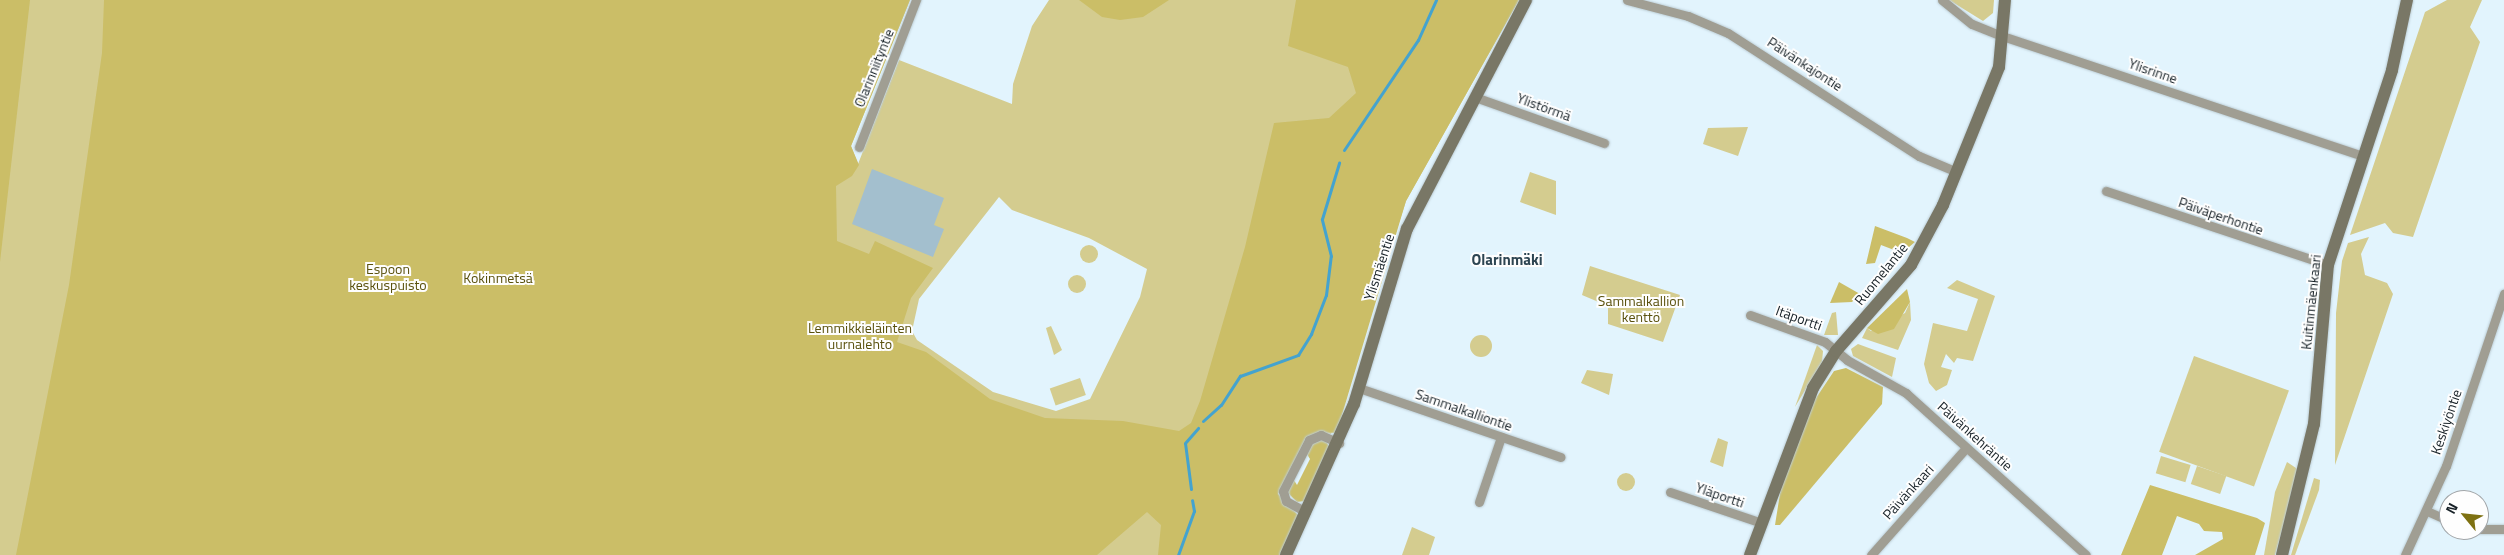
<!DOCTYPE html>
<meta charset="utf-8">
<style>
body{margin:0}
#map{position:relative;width:2504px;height:555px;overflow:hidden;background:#e2f4fd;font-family:"Titillium Web",sans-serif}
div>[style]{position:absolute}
.green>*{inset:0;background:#d4cc8f;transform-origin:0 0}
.round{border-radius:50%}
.forest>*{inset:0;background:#cbbe67}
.stream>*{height:3px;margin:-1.5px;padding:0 1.5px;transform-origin:1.5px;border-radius:1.5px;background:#44a3cf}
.building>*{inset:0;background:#a3bfce}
.roads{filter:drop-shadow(0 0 1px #bdced6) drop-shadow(0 0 1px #bdced6)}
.street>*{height:9px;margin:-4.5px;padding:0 4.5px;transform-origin:4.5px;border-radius:4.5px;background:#a09e93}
.secondary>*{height:12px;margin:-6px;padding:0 6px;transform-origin:6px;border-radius:6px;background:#797766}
span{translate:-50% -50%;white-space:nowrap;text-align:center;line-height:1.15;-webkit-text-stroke:4px #fefefe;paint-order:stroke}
.street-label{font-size:14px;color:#162026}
.park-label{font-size:14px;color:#59500c}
.neighbourhood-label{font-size:15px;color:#2d4552;font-weight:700}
.north{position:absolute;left:2439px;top:490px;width:50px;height:50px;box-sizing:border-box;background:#fefefe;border:1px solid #a1a5a8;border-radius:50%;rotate:298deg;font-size:14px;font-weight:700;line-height:20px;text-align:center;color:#162026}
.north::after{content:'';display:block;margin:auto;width:18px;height:22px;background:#7e7112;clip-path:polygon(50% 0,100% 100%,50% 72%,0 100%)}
</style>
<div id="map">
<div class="green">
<div style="clip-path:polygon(evenodd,0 0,910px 0,851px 146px,858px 164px,899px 60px,1012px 104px,1013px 84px,1032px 26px,1049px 0,1519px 0,1406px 201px,1331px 434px,1319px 432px,1305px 439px,1278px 494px,1292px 507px,1280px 555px,0 555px,0 0,999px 197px,1012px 210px,1089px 238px,1147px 269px,1140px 297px,1090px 399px,1056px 411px,993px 392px,917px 340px,912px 331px,919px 299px,999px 197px)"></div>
<div style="clip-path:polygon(1949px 0,1994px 0,1993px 13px,1983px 21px)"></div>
<div style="clip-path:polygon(2447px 0,2482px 0,2470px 27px,2480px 42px,2413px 237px,2393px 233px,2385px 223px,2350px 235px,2425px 12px)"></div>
<div style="clip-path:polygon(1748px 127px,1738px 156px,1703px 144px,1708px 128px)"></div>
<div style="clip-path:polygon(1530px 172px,1556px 181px,1556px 215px,1520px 202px)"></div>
<div style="clip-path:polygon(2369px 237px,2361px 254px,2365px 275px,2387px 283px,2393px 294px,2335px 465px,2336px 313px,2342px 261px,2348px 243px)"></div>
<div class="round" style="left:1080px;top:245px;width:18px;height:18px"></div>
<div style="clip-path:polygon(1590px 266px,1680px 295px,1663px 342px,1608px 324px,1608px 306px,1582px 295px)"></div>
<div class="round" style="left:1068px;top:275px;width:18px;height:18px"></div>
<div style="clip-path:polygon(1957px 280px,1995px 296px,1973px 361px,1957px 358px,1954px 363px,1946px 354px,1941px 367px,1952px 370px,1947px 385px,1936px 391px,1929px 383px,1924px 364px,1933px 323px,1967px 331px,1978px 299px,1947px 288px)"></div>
<div style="clip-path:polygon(1910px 302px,1911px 320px,1898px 350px,1862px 338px,1867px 328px,1871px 331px,1905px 313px)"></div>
<div style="clip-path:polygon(1836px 312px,1838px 335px,1824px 335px,1832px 313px)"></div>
<div style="clip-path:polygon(1051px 326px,1062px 350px,1054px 355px,1046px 328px)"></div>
<div class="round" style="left:1470px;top:335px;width:22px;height:22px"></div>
<div style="clip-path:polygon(1858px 344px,1896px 358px,1892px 377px,1853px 356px,1851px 349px)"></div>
<div style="clip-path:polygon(1817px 345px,1823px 351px,1822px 362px,1795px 407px)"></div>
<div style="left:2194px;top:356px;width:101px;height:102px;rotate:20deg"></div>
<div style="clip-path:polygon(1587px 370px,1613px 374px,1609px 395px,1581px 383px)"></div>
<div style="left:1080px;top:378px;width:18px;height:32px;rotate:71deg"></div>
<div style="clip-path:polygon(1718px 438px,1728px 442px,1723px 467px,1710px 462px)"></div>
<div style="left:2161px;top:456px;width:31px;height:18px;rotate:17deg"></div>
<div style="clip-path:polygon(2287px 462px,2299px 470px,2275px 555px,2264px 555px,2275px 492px)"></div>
<div style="left:2197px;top:466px;width:31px;height:19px;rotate:19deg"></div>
<div class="round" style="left:1617px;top:473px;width:18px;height:18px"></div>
<div style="clip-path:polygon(2314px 478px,2320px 480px,2319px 490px,2295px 555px,2291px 555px)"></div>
<div style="clip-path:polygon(1412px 527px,1435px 537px,1429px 555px,1402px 555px)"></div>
</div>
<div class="forest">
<div style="clip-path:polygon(0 0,30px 0,0 262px)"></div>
<div style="clip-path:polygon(104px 0,910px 0,851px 146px,859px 165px,852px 176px,836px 186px,837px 241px,869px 254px,875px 241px,933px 268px,911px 298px,897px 342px,926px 352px,990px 399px,1045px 418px,1123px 421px,1179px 431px,1191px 423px,1200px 401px,1245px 247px,1274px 123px,1329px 118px,1356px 93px,1348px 67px,1288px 46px,1296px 0,1519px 0,1406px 201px,1339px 425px,1336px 433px,1319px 432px,1305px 439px,1278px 494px,1298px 515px,1280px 555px,1158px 555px,1161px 525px,1147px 512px,1097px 555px,16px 555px,69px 285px,102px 53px)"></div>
<div style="clip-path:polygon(1079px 0,1169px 0,1143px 17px,1120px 20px,1102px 17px)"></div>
<div style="clip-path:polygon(1875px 226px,1907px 238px,1915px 242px,1902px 253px,1881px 245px,1875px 263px,1866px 264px)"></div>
<div style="clip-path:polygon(1839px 282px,1860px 294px,1852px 302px,1830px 303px)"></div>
<div style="clip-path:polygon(1907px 289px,1910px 302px,1894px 329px,1878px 334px,1867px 328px)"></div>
<div style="clip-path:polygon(1846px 368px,1883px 387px,1882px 404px,1780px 525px,1775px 525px,1782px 481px,1814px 401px,1834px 371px)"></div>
<div style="clip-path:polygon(1316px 438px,1326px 441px,1330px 448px,1305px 501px,1297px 502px,1286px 491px,1292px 477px,1297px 485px,1310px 459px,1305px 451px)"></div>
<div style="clip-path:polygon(2150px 485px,2257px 518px,2265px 523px,2255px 555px,2195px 555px,2223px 539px,2222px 532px,2204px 531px,2199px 524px,2177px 516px,2162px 555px,2121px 555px)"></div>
</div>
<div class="stream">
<div style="left:1344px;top:150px;width:133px;rotate:-56.1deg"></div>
<div style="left:1418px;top:40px;width:44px;rotate:-65.8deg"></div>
<div style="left:1203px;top:421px;width:24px;rotate:-42deg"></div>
<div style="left:1221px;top:405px;width:35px;rotate:-57deg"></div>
<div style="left:1240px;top:376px;width:62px;rotate:-19.9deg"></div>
<div style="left:1298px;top:355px;width:25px;rotate:-58deg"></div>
<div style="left:1311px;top:334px;width:42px;rotate:-69deg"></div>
<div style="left:1326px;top:295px;width:39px;rotate:-83deg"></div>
<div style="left:1331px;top:256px;width:38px;rotate:-104deg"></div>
<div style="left:1322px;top:219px;width:59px;rotate:-73.1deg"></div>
<div style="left:1191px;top:489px;width:46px;rotate:-97.4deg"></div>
<div style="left:1185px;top:443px;width:20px;rotate:-49deg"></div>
<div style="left:1178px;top:555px;width:47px;rotate:-70deg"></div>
<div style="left:1194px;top:511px;width:11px;rotate:-100deg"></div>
</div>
<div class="building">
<div style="clip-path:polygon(872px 169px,944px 198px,934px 225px,944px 229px,933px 257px,852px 224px)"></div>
</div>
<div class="roads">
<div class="street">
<div style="left:1627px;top:0;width:63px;rotate:14.7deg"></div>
<div style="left:1688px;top:16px;width:43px;rotate:23deg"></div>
<div style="left:1728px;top:33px;width:227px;rotate:32.8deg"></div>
<div style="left:1919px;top:156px;width:41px;rotate:22.8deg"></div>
<div style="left:1942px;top:0;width:38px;rotate:39deg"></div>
<div style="left:1972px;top:24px;width:29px;rotate:22deg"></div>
<div style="left:1999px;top:35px;width:383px;rotate:18.4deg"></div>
<div style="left:1475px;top:97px;width:137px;rotate:19.6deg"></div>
<div style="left:859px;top:147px;width:158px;rotate:-68.8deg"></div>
<div style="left:2106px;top:191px;width:234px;rotate:18.4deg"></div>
<div style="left:1750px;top:315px;width:80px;rotate:19.8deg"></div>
<div style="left:1825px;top:342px;width:28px;rotate:39deg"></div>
<div style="left:1847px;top:360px;width:68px;rotate:29.2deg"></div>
<div style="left:1906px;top:393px;width:242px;rotate:42deg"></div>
<div style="left:1359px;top:388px;width:213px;rotate:18.9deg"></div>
<div style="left:1670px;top:492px;width:97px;rotate:18.6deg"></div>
<div style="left:1479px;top:502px;width:69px;rotate:-71.3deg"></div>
<div style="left:2427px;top:511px;width:24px;rotate:24deg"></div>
<div style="left:1306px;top:512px;width:23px;rotate:-151deg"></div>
<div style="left:1286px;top:501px;width:10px;rotate:-107deg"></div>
<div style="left:1283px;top:491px;width:57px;rotate:-63deg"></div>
<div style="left:1309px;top:440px;width:13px;rotate:-23deg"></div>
<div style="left:1321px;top:435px;width:20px;rotate:24deg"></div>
<div style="left:2479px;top:529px;width:25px"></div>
<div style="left:1871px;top:555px;width:143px;rotate:-48.4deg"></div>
<div style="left:2405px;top:555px;width:98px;rotate:-65.3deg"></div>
<div style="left:2446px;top:466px;width:182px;rotate:-71.4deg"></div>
</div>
<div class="secondary">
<div style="left:1286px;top:555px;width:166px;rotate:-65.8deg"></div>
<div style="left:1354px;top:404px;width:183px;rotate:-73.2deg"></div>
<div style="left:1407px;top:229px;width:258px;rotate:-62.5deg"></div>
<div style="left:1750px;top:555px;width:178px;rotate:-69.3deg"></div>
<div style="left:1813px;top:388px;width:44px;rotate:-58.1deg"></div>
<div style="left:1836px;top:351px;width:114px;rotate:-48.9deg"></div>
<div style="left:1911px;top:265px;width:68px;rotate:-61.9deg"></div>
<div style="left:1943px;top:205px;width:149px;rotate:-67.9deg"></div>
<div style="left:1999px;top:67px;width:67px;rotate:-84.9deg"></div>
<div style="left:2282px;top:555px;width:135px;rotate:-76.3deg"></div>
<div style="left:2314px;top:424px;width:160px;rotate:-85deg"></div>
<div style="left:2328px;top:265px;width:205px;rotate:-71.8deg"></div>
<div style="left:2392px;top:70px;width:72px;rotate:-77.9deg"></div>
</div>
</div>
<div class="street-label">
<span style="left:1805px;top:64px;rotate:33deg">Päivänkajontie</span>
<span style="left:874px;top:68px;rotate:-68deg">Olarinniityntie</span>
<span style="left:2153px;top:71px;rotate:19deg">Ylisrinne</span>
<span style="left:1544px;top:107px;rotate:20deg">Ylistörmä</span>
<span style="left:2221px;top:216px;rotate:19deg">Päiväperhontie</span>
<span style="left:1379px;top:267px;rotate:-72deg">Ylismäentie</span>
<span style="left:1881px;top:274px;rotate:-51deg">Ruomelantie</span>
<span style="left:2311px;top:302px;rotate:-84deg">Kuitinmäenkaari</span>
<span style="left:1799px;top:318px;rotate:20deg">Itäportti</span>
<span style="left:1464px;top:410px;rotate:19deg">Sammalkalliontie</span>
<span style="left:2446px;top:422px;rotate:-71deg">Keskiyöntie</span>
<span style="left:1975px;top:436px;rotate:42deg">Päivänkehräntie</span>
<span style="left:1908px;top:492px;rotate:-48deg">Päivänkaari</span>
<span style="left:1720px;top:495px;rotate:19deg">Yläportti</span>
</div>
<div class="park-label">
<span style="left:388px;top:277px">Espoon<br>keskuspuisto</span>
<span style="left:498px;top:278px">Kokinmetsä</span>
<span style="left:1641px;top:309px">Sammalkallion<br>kenttö</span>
<span style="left:860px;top:336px">Lemmikkieläinten<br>uurnalehto</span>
</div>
<div class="neighbourhood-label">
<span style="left:1507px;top:260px">Olarinmäki</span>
</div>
<div class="north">N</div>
</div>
